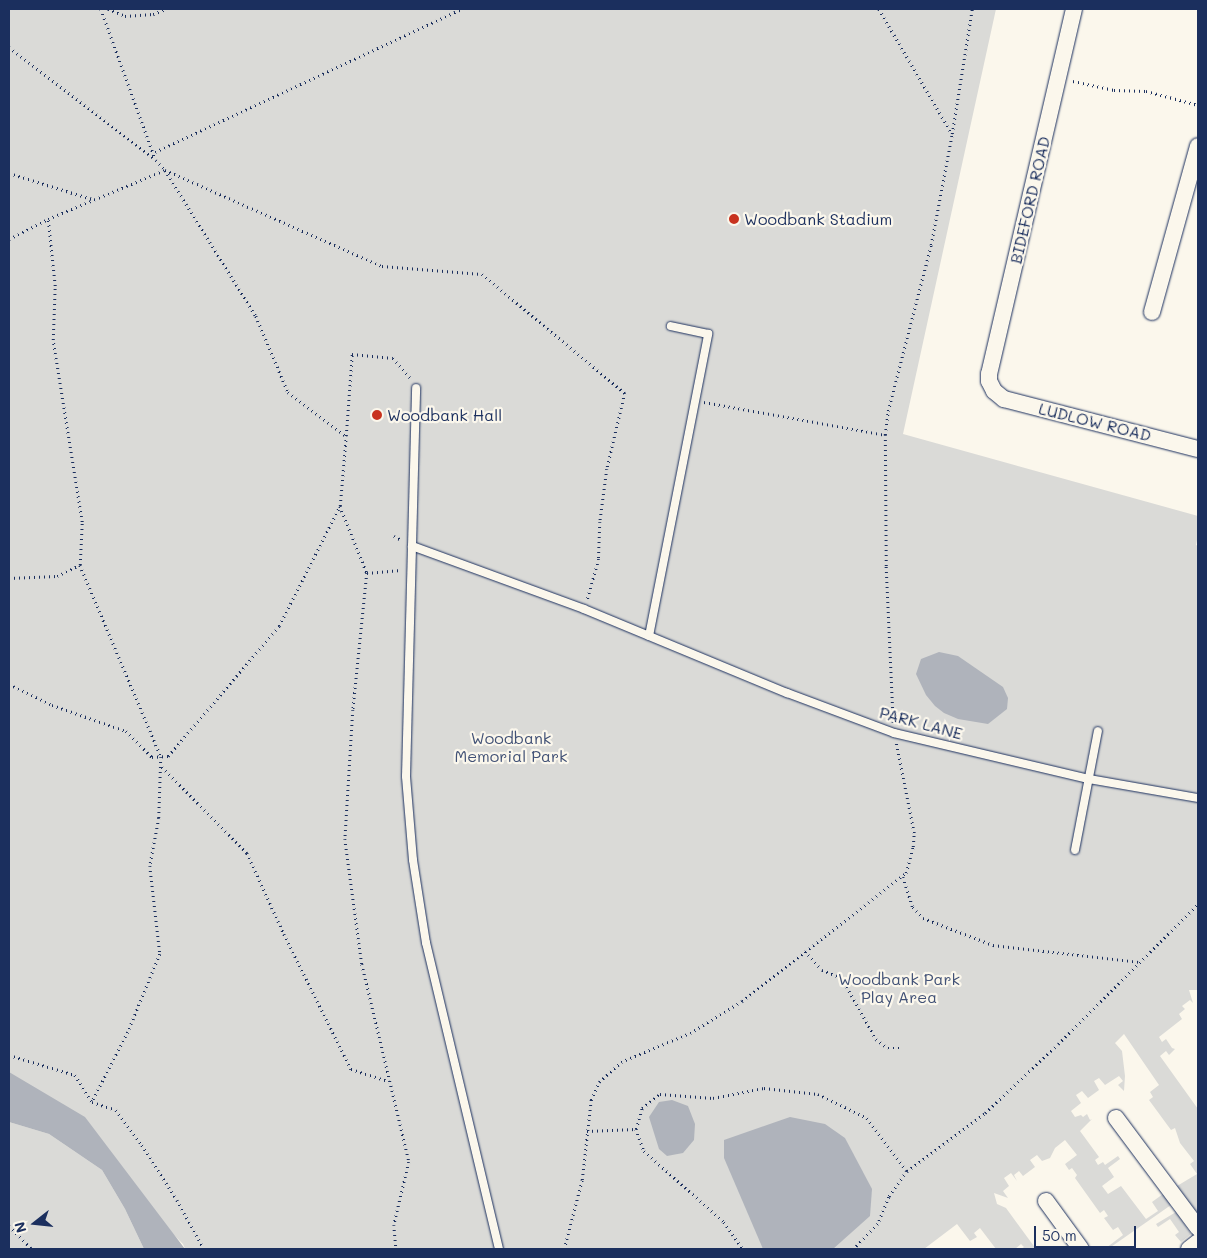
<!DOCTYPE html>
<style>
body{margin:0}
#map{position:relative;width:1207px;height:1258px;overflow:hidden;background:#fbf7ec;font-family:Mali,sans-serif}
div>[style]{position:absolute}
.green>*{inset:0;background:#dadad7}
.water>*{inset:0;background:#afb3bb}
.path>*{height:2.5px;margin-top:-1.25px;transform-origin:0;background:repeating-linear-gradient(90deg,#1b2f5e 0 1px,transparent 0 5px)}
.roads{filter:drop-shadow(0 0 1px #1b2f5e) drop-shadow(0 0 1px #1b2f5e)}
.service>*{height:8px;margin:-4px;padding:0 4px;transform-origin:4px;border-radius:4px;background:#fbf7ec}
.minor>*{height:16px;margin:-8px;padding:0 8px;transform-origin:8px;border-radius:8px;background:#fbf7ec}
.dots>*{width:14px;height:14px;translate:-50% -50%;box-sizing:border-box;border:2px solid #fbf7ec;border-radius:50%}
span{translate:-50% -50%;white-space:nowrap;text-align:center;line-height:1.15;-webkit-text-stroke:4.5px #fbf7ec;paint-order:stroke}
.street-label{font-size:16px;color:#1b2f5e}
.poi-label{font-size:16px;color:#1b2f5e}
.left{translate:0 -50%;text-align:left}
.park-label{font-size:16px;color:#415176}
.frame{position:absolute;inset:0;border:10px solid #1b2f5e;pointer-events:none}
.north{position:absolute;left:10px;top:1198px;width:50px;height:50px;-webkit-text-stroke:4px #fbf7ec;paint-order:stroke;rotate:254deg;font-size:14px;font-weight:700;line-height:20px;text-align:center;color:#1b2f5e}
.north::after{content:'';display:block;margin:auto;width:18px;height:22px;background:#1b2f5e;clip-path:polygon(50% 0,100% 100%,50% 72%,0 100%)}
.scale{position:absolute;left:1034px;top:1226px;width:102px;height:22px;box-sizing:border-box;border:2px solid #1b2f5e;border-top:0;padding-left:6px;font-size:15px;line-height:18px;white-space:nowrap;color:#1b2f5e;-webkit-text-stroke:4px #fbf7ec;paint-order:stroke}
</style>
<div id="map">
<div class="green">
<div style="clip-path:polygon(9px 9px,996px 9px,903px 434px,1198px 516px,1198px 535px,1196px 545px,1198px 546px,1198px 990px,1189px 990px,1193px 1003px,1190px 1000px,1182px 1006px,1185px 1009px,1179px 1014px,1182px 1019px,1159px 1037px,1162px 1042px,1166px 1039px,1172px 1048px,1175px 1049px,1169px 1055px,1166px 1051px,1160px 1056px,1198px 1109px,1198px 1215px,1177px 1186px,1197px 1174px,1190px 1164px,1194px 1161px,1180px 1143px,1175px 1128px,1171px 1130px,1149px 1100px,1153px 1097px,1150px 1092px,1159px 1085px,1124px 1034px,1115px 1043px,1122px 1051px,1125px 1076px,1124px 1091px,1118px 1085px,1123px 1081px,1119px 1076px,1105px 1085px,1099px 1078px,1094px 1081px,1099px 1090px,1088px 1098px,1082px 1091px,1076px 1095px,1081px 1103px,1071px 1111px,1075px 1117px,1081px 1115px,1083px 1117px,1087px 1114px,1090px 1120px,1092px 1119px,1080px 1131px,1099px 1157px,1095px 1160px,1098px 1165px,1103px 1162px,1105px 1165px,1118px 1156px,1120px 1159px,1108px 1168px,1114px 1177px,1102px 1186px,1108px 1194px,1121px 1186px,1146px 1219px,1158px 1211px,1152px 1202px,1163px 1194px,1171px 1205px,1108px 1249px,1106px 1248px,1123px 1235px,1118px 1227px,1113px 1230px,1104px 1218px,1108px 1216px,1104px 1210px,1100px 1213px,1075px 1178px,1077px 1175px,1072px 1168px,1069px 1170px,1065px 1164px,1077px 1155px,1065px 1140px,1055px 1148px,1050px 1158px,1042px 1161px,1037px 1155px,1030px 1160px,1035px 1167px,1023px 1176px,1019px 1171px,1014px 1175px,1017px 1181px,1011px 1173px,1004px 1178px,1009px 1186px,1003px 1191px,1008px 1198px,994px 1193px,997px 1204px,1006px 1208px,1036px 1249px,1021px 1249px,1024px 1247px,1021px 1244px,1015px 1249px,996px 1249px,980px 1228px,974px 1233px,977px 1237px,970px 1241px,957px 1224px,924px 1249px,185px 1249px,183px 1244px,9px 1072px)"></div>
<div style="clip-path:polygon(9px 1122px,49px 1134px,102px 1170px,125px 1209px,144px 1249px,9px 1249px)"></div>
<div style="clip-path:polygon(1176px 1212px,1191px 1234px,1181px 1242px,1175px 1235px,1179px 1232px,1170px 1219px,1158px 1227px,1156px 1224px)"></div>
</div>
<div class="water">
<div style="clip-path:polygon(939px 652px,958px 656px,1003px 687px,1008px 698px,1007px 709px,988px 724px,958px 719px,944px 713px,935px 706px,926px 695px,916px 674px,921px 659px)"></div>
<div style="clip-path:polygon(9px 1072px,85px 1117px,185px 1249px,144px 1249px,125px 1209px,102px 1170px,49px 1134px,9px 1122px)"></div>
<div style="clip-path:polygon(672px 1100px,688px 1106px,695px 1124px,694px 1140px,683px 1153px,667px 1156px,659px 1149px,649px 1117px,659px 1102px)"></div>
<div style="clip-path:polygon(790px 1117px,825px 1124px,845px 1138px,872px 1189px,870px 1216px,833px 1249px,763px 1249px,724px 1158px,724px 1140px)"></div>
</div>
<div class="path">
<div style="left:101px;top:9px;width:158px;rotate:70.1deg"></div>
<div style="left:108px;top:9px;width:18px;rotate:22deg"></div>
<div style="left:125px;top:16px;width:28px;rotate:-4deg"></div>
<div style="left:153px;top:14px;width:14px;rotate:-21deg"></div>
<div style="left:879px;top:9px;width:145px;rotate:59.7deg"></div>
<div style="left:9px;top:47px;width:185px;rotate:37.5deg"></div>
<div style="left:156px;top:160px;width:13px;rotate:48deg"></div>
<div style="left:165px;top:170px;width:172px;rotate:58.1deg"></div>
<div style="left:256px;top:316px;width:82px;rotate:67.2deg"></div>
<div style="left:288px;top:392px;width:73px;rotate:37.2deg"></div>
<div style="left:346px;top:436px;width:82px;rotate:-85.8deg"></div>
<div style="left:352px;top:354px;width:41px;rotate:5.6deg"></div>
<div style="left:393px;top:358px;width:28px;rotate:49deg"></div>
<div style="left:1073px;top:81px;width:42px;rotate:12.4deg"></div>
<div style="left:1114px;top:90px;width:32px;rotate:2deg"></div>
<div style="left:1146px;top:91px;width:54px;rotate:15.1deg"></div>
<div style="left:155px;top:152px;width:339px;rotate:-25deg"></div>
<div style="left:9px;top:173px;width:87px;rotate:17.4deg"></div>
<div style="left:9px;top:239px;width:44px;rotate:-27.1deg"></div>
<div style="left:48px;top:219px;width:127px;rotate:-22.7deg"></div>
<div style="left:165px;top:170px;width:237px;rotate:23.9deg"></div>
<div style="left:382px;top:266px;width:100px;rotate:4.6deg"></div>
<div style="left:482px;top:274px;width:186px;rotate:39.8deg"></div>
<div style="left:625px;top:393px;width:78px;rotate:103.3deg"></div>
<div style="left:607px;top:469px;width:53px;rotate:97.5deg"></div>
<div style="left:600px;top:522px;width:37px;rotate:92deg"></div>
<div style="left:599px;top:559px;width:44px;rotate:105.9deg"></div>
<div style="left:704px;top:402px;width:184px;rotate:10.3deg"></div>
<div style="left:340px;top:506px;width:70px;rotate:-85.1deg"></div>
<div style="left:394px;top:536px;width:9px;rotate:27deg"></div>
<div style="left:80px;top:565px;width:208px;rotate:67.1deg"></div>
<div style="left:161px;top:757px;width:61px;rotate:91.9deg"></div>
<div style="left:159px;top:818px;width:49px;rotate:100.6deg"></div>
<div style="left:150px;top:866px;width:89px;rotate:83.5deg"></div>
<div style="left:160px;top:954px;width:84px;rotate:112.3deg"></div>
<div style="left:128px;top:1032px;width:79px;rotate:117.2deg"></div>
<div style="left:367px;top:573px;width:34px;rotate:-5deg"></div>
<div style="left:9px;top:578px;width:48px;rotate:-2.4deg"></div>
<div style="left:57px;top:576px;width:25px;rotate:-26deg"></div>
<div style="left:80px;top:565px;width:43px;rotate:-87.3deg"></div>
<div style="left:82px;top:522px;width:184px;rotate:-99.1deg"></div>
<div style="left:53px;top:340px;width:54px;rotate:-87.9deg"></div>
<div style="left:55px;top:286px;width:67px;rotate:-96deg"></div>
<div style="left:9px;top:684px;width:48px;rotate:26deg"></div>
<div style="left:52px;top:705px;width:78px;rotate:19.4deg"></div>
<div style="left:126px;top:731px;width:37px;rotate:45deg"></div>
<div style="left:152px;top:757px;width:16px;rotate:-4deg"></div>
<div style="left:168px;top:756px;width:171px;rotate:-49.5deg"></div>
<div style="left:279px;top:626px;width:135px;rotate:-63.1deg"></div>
<div style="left:340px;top:506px;width:72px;rotate:68.1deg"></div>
<div style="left:367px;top:573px;width:138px;rotate:95.8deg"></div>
<div style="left:353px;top:710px;width:129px;rotate:93.5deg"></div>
<div style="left:345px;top:839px;width:126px;rotate:82.3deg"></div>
<div style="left:362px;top:964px;width:204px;rotate:76.6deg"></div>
<div style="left:409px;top:1162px;width:65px;rotate:103.4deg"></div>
<div style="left:394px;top:1225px;width:24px;rotate:85deg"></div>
<div style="left:893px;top:723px;width:157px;rotate:-92.6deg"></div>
<div style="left:886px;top:566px;width:131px;rotate:-90.4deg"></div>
<div style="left:885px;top:435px;width:24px;rotate:-83deg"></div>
<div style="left:888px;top:411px;width:171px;rotate:-75.5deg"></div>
<div style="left:931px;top:245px;width:113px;rotate:-79.3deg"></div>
<div style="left:952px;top:134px;width:127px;rotate:-80.9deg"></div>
<div style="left:162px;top:767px;width:121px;rotate:45.3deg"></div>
<div style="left:247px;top:853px;width:89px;rotate:65.4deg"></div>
<div style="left:284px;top:934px;width:151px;rotate:63.6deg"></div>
<div style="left:351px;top:1069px;width:40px;rotate:18deg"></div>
<div style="left:903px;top:877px;width:32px;rotate:72deg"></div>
<div style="left:913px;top:907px;width:15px;rotate:48deg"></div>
<div style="left:923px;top:918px;width:75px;rotate:21.1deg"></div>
<div style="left:993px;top:945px;width:149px;rotate:6.6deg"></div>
<div style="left:805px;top:951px;width:25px;rotate:48deg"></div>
<div style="left:822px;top:970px;width:22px;rotate:22deg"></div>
<div style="left:842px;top:978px;width:70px;rotate:60.9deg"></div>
<div style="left:876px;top:1039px;width:15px;rotate:37deg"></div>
<div style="left:888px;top:1048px;width:14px"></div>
<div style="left:9px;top:1055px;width:69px;rotate:16.9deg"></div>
<div style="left:75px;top:1075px;width:32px;rotate:58deg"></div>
<div style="left:92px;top:1102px;width:25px;rotate:18deg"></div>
<div style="left:116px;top:1110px;width:44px;rotate:53.4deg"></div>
<div style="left:142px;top:1145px;width:65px;rotate:57.5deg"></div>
<div style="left:177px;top:1200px;width:56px;rotate:61.1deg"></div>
<div style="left:636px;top:1129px;width:23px;rotate:70deg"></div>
<div style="left:644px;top:1151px;width:107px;rotate:41.6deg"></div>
<div style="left:724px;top:1222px;width:33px;rotate:55deg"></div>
<div style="left:587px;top:1131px;width:49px;rotate:-2.3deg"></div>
<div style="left:636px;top:1129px;width:22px;rotate:-74deg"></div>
<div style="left:642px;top:1108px;width:23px;rotate:-38deg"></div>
<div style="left:660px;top:1094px;width:53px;rotate:4.3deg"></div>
<div style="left:713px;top:1098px;width:52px;rotate:-11.1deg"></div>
<div style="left:764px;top:1088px;width:54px;rotate:6.3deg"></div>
<div style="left:818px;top:1094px;width:55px;rotate:26.1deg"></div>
<div style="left:867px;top:1118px;width:66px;rotate:53deg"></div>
<div style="left:907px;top:1171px;width:32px;rotate:125deg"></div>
<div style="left:889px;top:1197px;width:29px;rotate:112deg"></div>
<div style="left:878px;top:1224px;width:35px;rotate:134deg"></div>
<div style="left:907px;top:1171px;width:97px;rotate:-36.6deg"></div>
<div style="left:985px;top:1113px;width:100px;rotate:-43.4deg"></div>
<div style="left:1058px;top:1044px;width:198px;rotate:-45deg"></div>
<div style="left:9px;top:1226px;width:33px;rotate:45deg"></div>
<div style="left:564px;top:1249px;width:71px;rotate:-75.4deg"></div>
<div style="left:582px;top:1180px;width:81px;rotate:-83.6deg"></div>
<div style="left:591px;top:1100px;width:20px;rotate:-66deg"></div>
<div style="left:599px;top:1082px;width:30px;rotate:-42deg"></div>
<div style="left:621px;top:1062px;width:75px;rotate:-22.8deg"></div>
<div style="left:690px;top:1033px;width:61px;rotate:-31.6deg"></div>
<div style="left:742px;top:1001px;width:208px;rotate:-38deg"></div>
<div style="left:906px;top:873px;width:27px;rotate:-75deg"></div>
<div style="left:913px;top:847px;width:14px;rotate:-86deg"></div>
<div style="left:914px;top:833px;width:92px;rotate:-101.3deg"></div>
</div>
<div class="roads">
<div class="service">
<div style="left:412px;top:546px;width:158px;rotate:-88.5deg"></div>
<div style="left:649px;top:636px;width:308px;rotate:-78.9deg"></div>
<div style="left:708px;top:334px;width:38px;rotate:-168deg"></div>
<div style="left:1075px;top:850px;width:121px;rotate:-79.1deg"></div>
<div style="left:499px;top:1249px;width:315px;rotate:-103.4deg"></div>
<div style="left:426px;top:943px;width:84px;rotate:-98.9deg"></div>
<div style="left:413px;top:860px;width:84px;rotate:-94.8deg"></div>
<div style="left:406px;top:776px;width:230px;rotate:-88.5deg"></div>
<div style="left:412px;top:546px;width:183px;rotate:20.1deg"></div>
<div style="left:584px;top:609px;width:220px;rotate:22.5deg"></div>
<div style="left:787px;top:693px;width:114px;rotate:20.5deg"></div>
<div style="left:894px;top:733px;width:200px;rotate:13.3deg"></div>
<div style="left:1089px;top:779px;width:111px;rotate:9.9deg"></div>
</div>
<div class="minor">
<div style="left:1074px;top:9px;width:375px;rotate:103.1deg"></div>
<div style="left:989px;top:374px;width:7px;rotate:90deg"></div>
<div style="left:989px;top:381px;width:11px;rotate:63deg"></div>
<div style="left:994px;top:391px;width:13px;rotate:39deg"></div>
<div style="left:1004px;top:399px;width:200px;rotate:14.5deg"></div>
<div style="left:1152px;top:312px;width:172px;rotate:-74.5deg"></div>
<div style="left:1116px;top:1118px;width:137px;rotate:53.3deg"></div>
<div style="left:1046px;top:1201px;width:59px;rotate:53.9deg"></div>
<div style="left:1189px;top:1249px;width:11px;rotate:-38deg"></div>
</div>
</div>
<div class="dots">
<div style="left:734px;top:219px;background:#c8321e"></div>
<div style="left:377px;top:415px;background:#c8321e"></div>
</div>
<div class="street-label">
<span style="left:1030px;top:200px;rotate:-77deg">BIDEFORD ROAD</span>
<span style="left:1095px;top:422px;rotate:14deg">LUDLOW ROAD</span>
<span style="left:921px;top:723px;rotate:15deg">PARK LANE</span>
</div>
<div class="poi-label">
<span class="left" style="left:744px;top:219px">Woodbank Stadium</span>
<span class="left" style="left:387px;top:415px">Woodbank Hall</span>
</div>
<div class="park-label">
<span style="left:511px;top:747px">Woodbank<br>Memorial Park</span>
<span style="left:899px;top:988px">Woodbank Park<br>Play Area</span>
</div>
<div class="frame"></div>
<div class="north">N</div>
<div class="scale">50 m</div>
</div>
